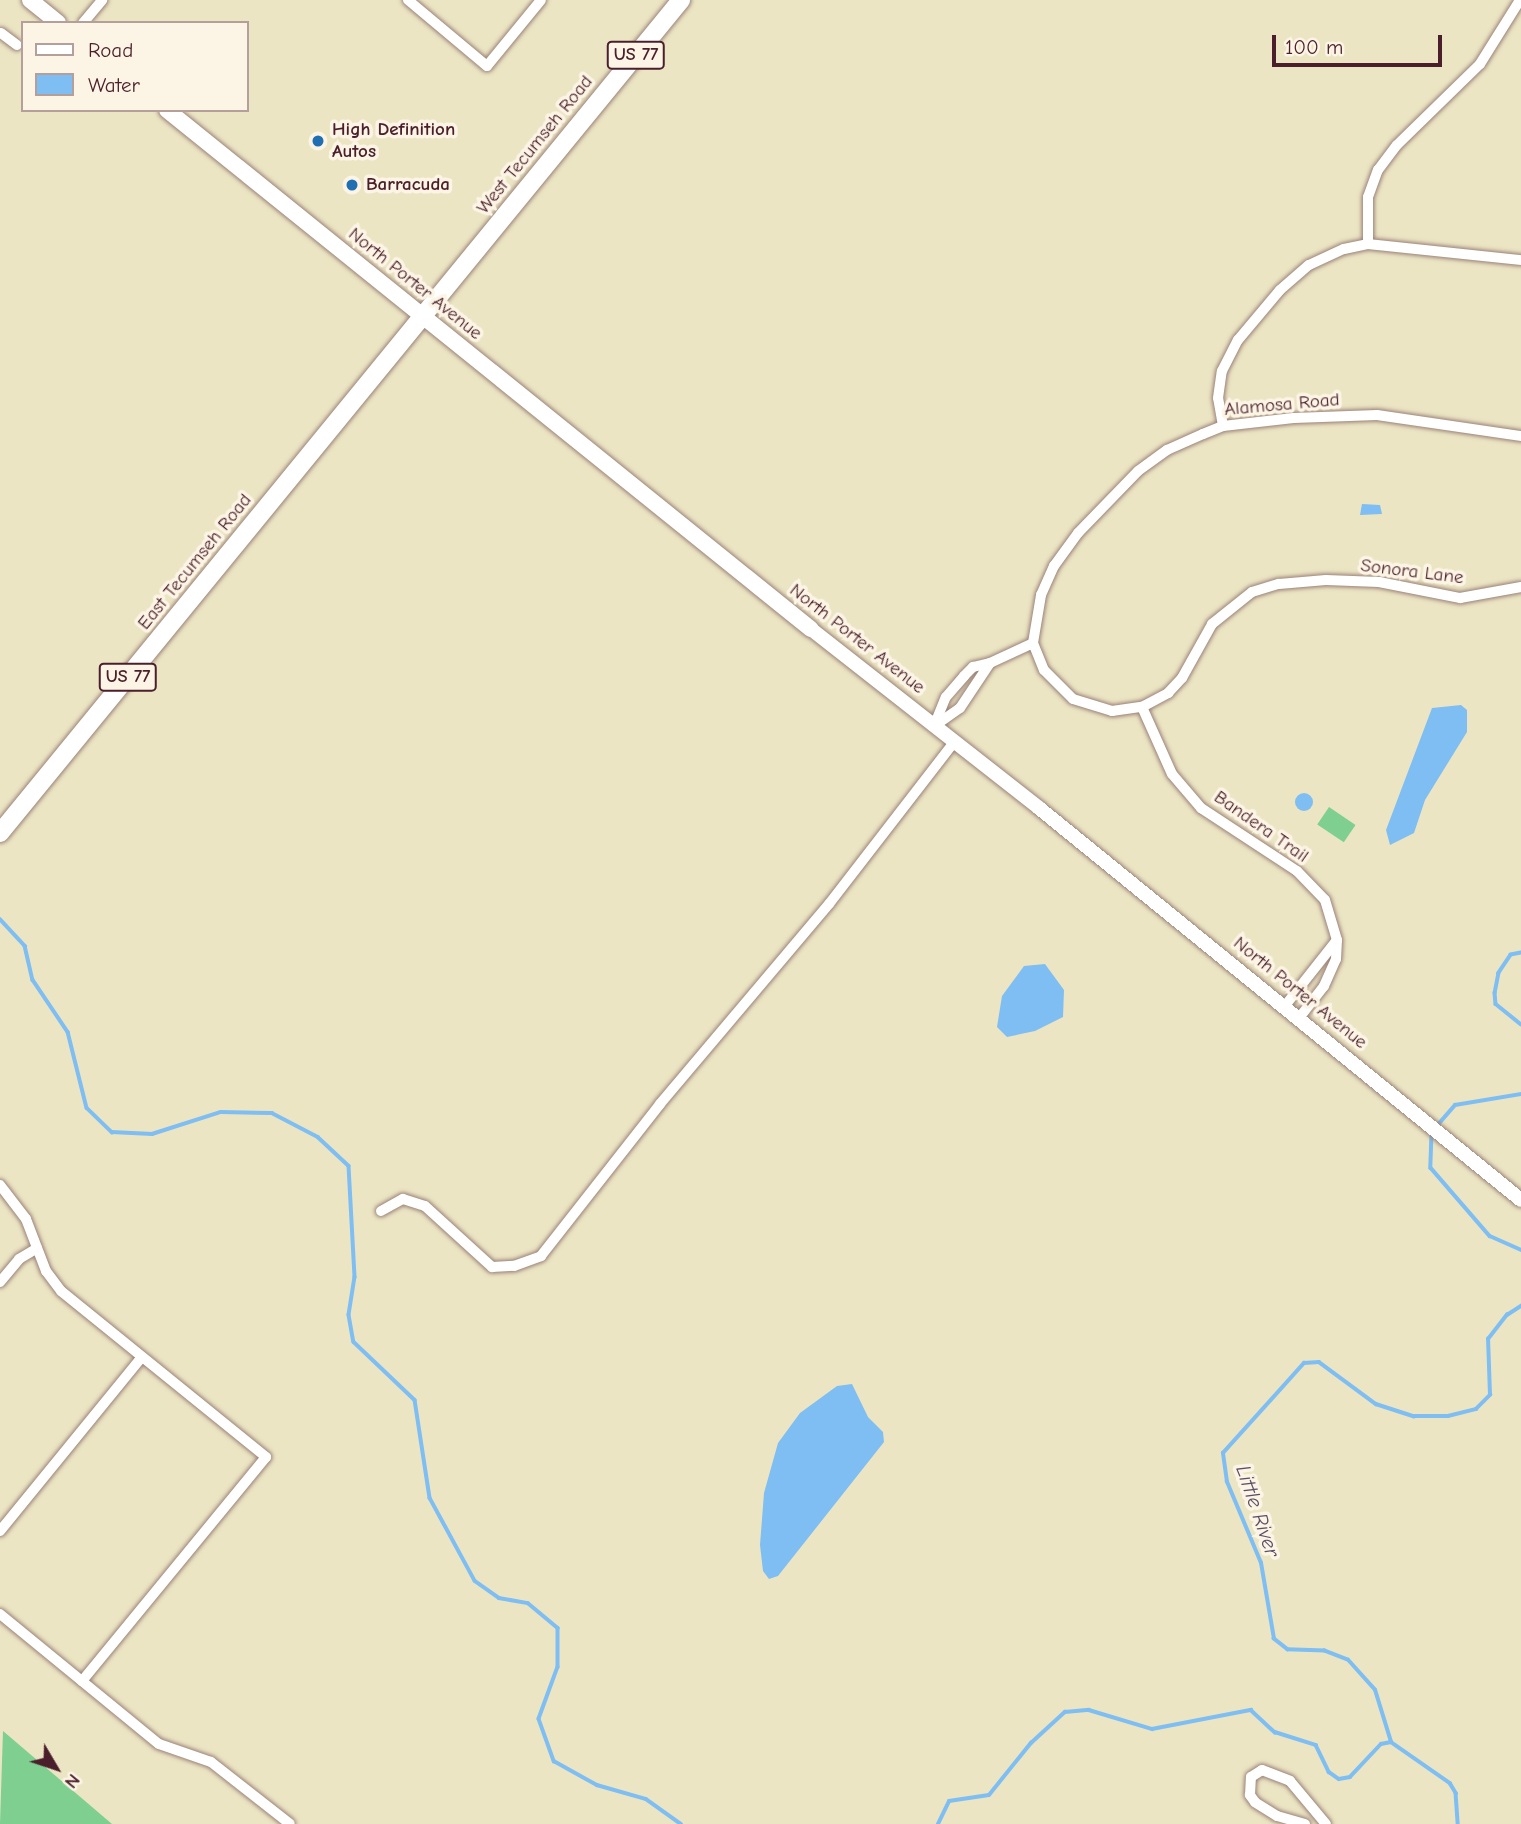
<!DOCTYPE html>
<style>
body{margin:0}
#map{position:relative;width:1521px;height:1824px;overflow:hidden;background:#ece5c4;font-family:"Comic Neue",sans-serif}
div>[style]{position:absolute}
.green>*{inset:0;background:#7ecf90;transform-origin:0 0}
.water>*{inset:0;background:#7ebef2}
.round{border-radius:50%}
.stream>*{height:3.5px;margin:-1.75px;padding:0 1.75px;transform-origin:1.75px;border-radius:1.75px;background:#7ebef2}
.roads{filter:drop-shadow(0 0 2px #9b8278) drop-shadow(0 0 2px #9b8278)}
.minor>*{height:10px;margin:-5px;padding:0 5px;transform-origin:5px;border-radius:5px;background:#fff}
.tertiary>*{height:14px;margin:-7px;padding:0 7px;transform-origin:7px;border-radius:7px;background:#fff}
.secondary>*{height:16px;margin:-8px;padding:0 8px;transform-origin:8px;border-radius:8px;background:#fff}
.primary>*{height:18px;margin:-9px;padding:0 9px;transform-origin:9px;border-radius:9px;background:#fff}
.dots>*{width:19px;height:19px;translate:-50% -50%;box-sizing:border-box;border:4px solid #fcf5e5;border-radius:50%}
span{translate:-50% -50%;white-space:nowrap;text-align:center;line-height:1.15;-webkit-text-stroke:7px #fcf5e5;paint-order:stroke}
.shield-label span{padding:2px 5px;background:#fcf5e5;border:2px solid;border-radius:5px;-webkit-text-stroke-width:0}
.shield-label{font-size:18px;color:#4a1f2b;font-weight:700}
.poi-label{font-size:19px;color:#4a1f2b;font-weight:700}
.left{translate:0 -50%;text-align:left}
.street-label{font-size:19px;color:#4a1f2b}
.water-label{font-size:21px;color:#5a4f67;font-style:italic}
.legend{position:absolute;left:21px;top:21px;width:228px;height:91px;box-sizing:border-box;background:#fcf5e5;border:2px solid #b59f9b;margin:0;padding:9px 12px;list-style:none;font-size:21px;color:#4a1f2b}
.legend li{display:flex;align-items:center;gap:14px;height:35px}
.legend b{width:35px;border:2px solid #b59f9b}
.north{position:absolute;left:21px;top:1733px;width:70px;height:70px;-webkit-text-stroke:5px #fcf5e5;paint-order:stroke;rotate:129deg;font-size:19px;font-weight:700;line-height:28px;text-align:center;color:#4a1f2b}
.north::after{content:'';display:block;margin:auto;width:24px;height:32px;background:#4a1f2b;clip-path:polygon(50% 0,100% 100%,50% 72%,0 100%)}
.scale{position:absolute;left:1272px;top:35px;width:170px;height:32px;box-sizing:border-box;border:4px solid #4a1f2b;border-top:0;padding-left:9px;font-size:21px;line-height:24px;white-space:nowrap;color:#4a1f2b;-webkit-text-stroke:5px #fcf5e5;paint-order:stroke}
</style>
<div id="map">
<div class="green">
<div style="left:1329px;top:807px;width:32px;height:21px;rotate:34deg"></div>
<div style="clip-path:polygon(3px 1731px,112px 1824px,0 1824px)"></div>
</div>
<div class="water">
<div style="clip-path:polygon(1362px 504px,1380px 505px,1382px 514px,1360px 515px)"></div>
<div style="clip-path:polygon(1461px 705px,1467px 710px,1467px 732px,1425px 800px,1414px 833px,1390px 845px,1386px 830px,1432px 708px)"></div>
<div class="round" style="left:1295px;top:793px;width:18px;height:18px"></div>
<div style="clip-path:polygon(1045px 964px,1064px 990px,1063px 1017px,1035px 1031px,1007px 1037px,997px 1027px,1002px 996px,1024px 966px)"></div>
<div style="clip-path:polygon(852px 1384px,868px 1417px,883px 1432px,884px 1442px,778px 1576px,769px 1579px,763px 1571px,760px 1545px,764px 1493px,778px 1443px,800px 1413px,837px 1386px)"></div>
</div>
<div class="stream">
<div style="left:0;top:919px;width:37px;rotate:47deg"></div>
<div style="left:25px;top:946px;width:35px;rotate:77deg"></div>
<div style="left:33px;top:980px;width:63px;rotate:56.1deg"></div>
<div style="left:68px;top:1032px;width:78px;rotate:76deg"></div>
<div style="left:87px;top:1108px;width:35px;rotate:44deg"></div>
<div style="left:112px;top:1132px;width:40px;rotate:2.9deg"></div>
<div style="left:152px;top:1134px;width:72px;rotate:-17.7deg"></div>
<div style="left:221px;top:1112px;width:51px;rotate:1.1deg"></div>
<div style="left:272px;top:1113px;width:52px;rotate:27.6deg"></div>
<div style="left:318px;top:1137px;width:42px;rotate:43.1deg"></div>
<div style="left:349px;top:1166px;width:111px;rotate:86.9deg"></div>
<div style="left:355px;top:1277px;width:38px;rotate:99deg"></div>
<div style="left:349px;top:1315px;width:27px;rotate:80deg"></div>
<div style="left:354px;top:1342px;width:84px;rotate:43.6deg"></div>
<div style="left:415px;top:1400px;width:99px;rotate:81.3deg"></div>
<div style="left:430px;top:1498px;width:94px;rotate:61.5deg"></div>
<div style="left:475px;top:1581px;width:29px;rotate:35deg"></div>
<div style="left:499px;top:1598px;width:29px;rotate:10deg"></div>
<div style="left:528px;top:1603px;width:39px;rotate:40deg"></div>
<div style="left:558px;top:1628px;width:39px;rotate:90deg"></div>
<div style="left:558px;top:1667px;width:55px;rotate:110.1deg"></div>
<div style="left:539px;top:1719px;width:45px;rotate:70.3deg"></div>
<div style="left:554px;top:1761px;width:49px;rotate:29.2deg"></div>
<div style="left:597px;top:1785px;width:51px;rotate:15.9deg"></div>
<div style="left:646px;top:1799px;width:43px;rotate:35.5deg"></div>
<div style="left:1521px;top:953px;width:10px;rotate:169deg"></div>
<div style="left:1511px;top:955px;width:22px;rotate:124deg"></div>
<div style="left:1499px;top:973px;width:20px;rotate:101deg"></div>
<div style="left:1495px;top:993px;width:11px;rotate:85deg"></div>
<div style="left:1496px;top:1004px;width:32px;rotate:39deg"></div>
<div style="left:1436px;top:1127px;width:29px;rotate:-49deg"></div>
<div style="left:1455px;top:1105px;width:67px;rotate:-9.5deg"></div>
<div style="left:1432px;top:1133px;width:35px;rotate:92deg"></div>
<div style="left:1431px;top:1168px;width:90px;rotate:49.1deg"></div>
<div style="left:1490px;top:1236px;width:34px;rotate:24deg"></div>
<div style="left:1391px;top:1742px;width:54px;rotate:-107.1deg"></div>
<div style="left:1375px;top:1690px;width:40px;rotate:-132deg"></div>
<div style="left:1348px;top:1660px;width:25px;rotate:-159deg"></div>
<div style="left:1325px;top:1651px;width:37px;rotate:-178deg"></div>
<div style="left:1288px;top:1650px;width:18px;rotate:-142deg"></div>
<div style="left:1274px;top:1639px;width:77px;rotate:-99.7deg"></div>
<div style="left:1261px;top:1563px;width:88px;rotate:-112.8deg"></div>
<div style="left:1227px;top:1482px;width:29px;rotate:-98deg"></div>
<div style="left:1223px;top:1453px;width:121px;rotate:-48deg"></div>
<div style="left:1304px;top:1363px;width:15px;rotate:-4deg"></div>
<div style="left:1319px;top:1362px;width:71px;rotate:36.4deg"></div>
<div style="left:1376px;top:1404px;width:40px;rotate:18deg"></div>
<div style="left:1414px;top:1416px;width:34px"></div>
<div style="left:1448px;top:1416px;width:29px;rotate:-14deg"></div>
<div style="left:1476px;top:1409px;width:20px;rotate:-45deg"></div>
<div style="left:1490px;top:1395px;width:56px;rotate:-92deg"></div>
<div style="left:1488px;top:1339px;width:31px;rotate:-52deg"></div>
<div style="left:1507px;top:1315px;width:17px;rotate:-33deg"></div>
<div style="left:1391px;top:1742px;width:72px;rotate:34.8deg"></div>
<div style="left:1450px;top:1783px;width:12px;rotate:59deg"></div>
<div style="left:1456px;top:1793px;width:31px;rotate:86deg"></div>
<div style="left:938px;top:1824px;width:25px;rotate:-64deg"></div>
<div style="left:949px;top:1801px;width:40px;rotate:-8.5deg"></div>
<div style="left:989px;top:1795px;width:67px;rotate:-51.1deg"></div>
<div style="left:1031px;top:1743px;width:46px;rotate:-42.4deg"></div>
<div style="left:1065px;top:1712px;width:24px;rotate:-5deg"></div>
<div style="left:1089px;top:1710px;width:66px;rotate:16.8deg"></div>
<div style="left:1152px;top:1729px;width:101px;rotate:-10.9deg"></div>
<div style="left:1251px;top:1710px;width:33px;rotate:43deg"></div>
<div style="left:1275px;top:1732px;width:43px;rotate:17.6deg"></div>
<div style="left:1316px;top:1745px;width:30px;rotate:64deg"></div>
<div style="left:1329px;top:1772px;width:12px;rotate:35deg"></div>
<div style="left:1339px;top:1779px;width:11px;rotate:-10deg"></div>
<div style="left:1350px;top:1777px;width:45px;rotate:-46.8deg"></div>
<div style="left:1381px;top:1744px;width:10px;rotate:-11deg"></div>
</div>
<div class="roads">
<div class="minor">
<div style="left:408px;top:0;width:103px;rotate:39.9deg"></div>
<div style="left:487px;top:66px;width:85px;rotate:-50.7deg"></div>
<div style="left:83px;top:23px;width:30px;rotate:-50deg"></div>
<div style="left:1px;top:33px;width:20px;rotate:37deg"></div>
<div style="left:1368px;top:244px;width:47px;rotate:-90deg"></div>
<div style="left:1368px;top:197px;width:29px;rotate:-70deg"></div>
<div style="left:1378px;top:170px;width:31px;rotate:-53deg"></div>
<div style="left:1397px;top:145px;width:116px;rotate:-44.3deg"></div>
<div style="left:1480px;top:64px;width:75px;rotate:-58deg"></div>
<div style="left:1223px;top:426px;width:28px;rotate:-100deg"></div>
<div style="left:1218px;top:398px;width:27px;rotate:-82deg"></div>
<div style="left:1222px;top:371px;width:35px;rotate:-63deg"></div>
<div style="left:1238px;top:340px;width:65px;rotate:-50deg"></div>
<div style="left:1280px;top:290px;width:38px;rotate:-41deg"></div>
<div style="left:1309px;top:265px;width:38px;rotate:-25deg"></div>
<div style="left:1344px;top:249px;width:25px;rotate:-12deg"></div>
<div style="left:1368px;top:244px;width:154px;rotate:6deg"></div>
<div style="left:1033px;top:643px;width:49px;rotate:-80.5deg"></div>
<div style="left:1041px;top:595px;width:32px;rotate:-66deg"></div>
<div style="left:1054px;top:566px;width:41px;rotate:-54deg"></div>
<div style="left:1078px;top:533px;width:86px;rotate:-45.9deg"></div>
<div style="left:1138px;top:471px;width:36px;rotate:-36deg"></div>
<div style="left:1167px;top:450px;width:39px;rotate:-24deg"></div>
<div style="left:1203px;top:434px;width:22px;rotate:-22deg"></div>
<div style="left:1223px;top:426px;width:71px;rotate:-6.4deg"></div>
<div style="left:1294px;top:418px;width:83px;rotate:-2.1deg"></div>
<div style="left:1377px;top:415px;width:146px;rotate:8.3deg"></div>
<div style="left:990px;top:663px;width:47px;rotate:-24.9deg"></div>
<div style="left:1033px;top:643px;width:29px;rotate:68deg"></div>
<div style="left:1044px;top:670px;width:41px;rotate:45deg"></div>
<div style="left:1073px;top:699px;width:41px;rotate:17.1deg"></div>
<div style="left:1112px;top:711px;width:30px;rotate:-8deg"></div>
<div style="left:1142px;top:707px;width:30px;rotate:-28deg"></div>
<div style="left:1168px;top:693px;width:21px;rotate:-47deg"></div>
<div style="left:1182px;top:678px;width:62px;rotate:-60.9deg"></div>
<div style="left:1212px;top:624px;width:51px;rotate:-38.7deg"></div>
<div style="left:1252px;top:592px;width:28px;rotate:-17deg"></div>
<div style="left:1279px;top:584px;width:47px;rotate:-4.9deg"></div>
<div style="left:1326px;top:580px;width:53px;rotate:2.2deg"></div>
<div style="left:1379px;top:582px;width:83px;rotate:11.2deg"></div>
<div style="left:1460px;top:598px;width:62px;rotate:-10.2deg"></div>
<div style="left:990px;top:663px;width:54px;rotate:123.7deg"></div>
<div style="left:960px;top:708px;width:32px;rotate:145deg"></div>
<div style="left:934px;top:726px;width:31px;rotate:-68deg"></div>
<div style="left:946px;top:697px;width:28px;rotate:-49deg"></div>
<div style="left:964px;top:676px;width:13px;rotate:-45deg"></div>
<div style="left:973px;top:667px;width:17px;rotate:-13deg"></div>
<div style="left:1142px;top:707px;width:73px;rotate:65.9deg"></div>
<div style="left:1172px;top:774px;width:45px;rotate:49.5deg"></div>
<div style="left:1201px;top:808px;width:115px;rotate:33.3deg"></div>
<div style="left:1297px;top:871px;width:40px;rotate:46deg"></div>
<div style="left:1325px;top:900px;width:42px;rotate:73.3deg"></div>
<div style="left:1337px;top:940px;width:19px;rotate:93deg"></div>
<div style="left:1336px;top:959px;width:30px;rotate:114deg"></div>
<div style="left:1324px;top:986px;width:41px;rotate:128deg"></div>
<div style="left:1284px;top:1007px;width:85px;rotate:-51.7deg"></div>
<div style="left:0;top:1185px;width:43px;rotate:52.6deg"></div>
<div style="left:26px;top:1219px;width:56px;rotate:69deg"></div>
<div style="left:46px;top:1271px;width:25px;rotate:53deg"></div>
<div style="left:61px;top:1291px;width:264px;rotate:39deg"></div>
<div style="left:266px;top:1457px;width:290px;rotate:129.4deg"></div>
<div style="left:381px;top:1211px;width:25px;rotate:-29deg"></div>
<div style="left:403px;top:1199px;width:23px;rotate:18deg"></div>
<div style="left:425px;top:1206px;width:91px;rotate:42.3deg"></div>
<div style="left:492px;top:1267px;width:22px;rotate:-3deg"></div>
<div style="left:514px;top:1266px;width:29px;rotate:-20deg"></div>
<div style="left:541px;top:1256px;width:193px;rotate:-51.9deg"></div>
<div style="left:660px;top:1104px;width:262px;rotate:-49.8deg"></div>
<div style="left:829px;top:904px;width:206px;rotate:-52.3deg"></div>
<div style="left:0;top:1282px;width:30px;rotate:-50deg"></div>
<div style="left:19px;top:1259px;width:21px;rotate:-31deg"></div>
<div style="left:0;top:1531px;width:223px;rotate:-50.8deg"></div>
<div style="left:0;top:1614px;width:205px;rotate:39.3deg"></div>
<div style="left:159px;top:1744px;width:55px;rotate:19.1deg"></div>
<div style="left:211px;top:1762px;width:100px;rotate:38.1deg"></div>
<div style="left:1305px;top:1824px;width:29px;rotate:-164deg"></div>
<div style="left:1277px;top:1816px;width:26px;rotate:-148deg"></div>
<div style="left:1255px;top:1802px;width:9px;rotate:-126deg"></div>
<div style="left:1250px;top:1795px;width:18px;rotate:-87deg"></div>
<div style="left:1251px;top:1777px;width:13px;rotate:-32deg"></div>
<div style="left:1262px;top:1770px;width:30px;rotate:21deg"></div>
<div style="left:1290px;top:1781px;width:56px;rotate:50.1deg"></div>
</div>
<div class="tertiary">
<div style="left:811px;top:629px;width:290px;rotate:38.1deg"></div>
<div style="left:1039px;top:808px;width:621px;rotate:39.12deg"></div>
</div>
<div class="secondary">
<div style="left:30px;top:0;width:36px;rotate:39deg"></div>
<div style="left:167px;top:110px;width:827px;rotate:38.87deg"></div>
</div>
<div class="primary">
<div style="left:0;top:833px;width:1076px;rotate:-50.73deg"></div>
</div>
</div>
<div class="dots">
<div style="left:318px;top:141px;background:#1f6fb2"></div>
<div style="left:352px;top:185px;background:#1f6fb2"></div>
</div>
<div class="shield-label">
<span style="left:636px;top:55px">US 77</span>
<span style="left:128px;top:677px">US 77</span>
</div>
<div class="poi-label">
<span class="left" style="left:332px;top:141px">High Definition<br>Autos</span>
<span class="left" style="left:366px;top:185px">Barracuda</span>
</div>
<div class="street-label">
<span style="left:535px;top:145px;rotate:-51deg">West Tecumseh Road</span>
<span style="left:415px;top:284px;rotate:39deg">North Porter Avenue</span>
<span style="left:1282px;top:405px;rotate:-5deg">Alamosa Road</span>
<span style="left:195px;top:562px;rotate:-51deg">East Tecumseh Road</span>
<span style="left:1412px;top:572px;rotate:7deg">Sonora Lane</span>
<span style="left:857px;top:639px;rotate:38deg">North Porter Avenue</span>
<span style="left:1261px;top:827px;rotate:35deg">Bandera Trail</span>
<span style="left:1300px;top:993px;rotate:39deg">North Porter Avenue</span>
</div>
<div class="water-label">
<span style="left:1258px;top:1511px;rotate:71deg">Little River</span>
</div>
<ul class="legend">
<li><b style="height:9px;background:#fff"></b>Road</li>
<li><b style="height:19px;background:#7ebef2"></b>Water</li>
</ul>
<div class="north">N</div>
<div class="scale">100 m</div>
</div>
